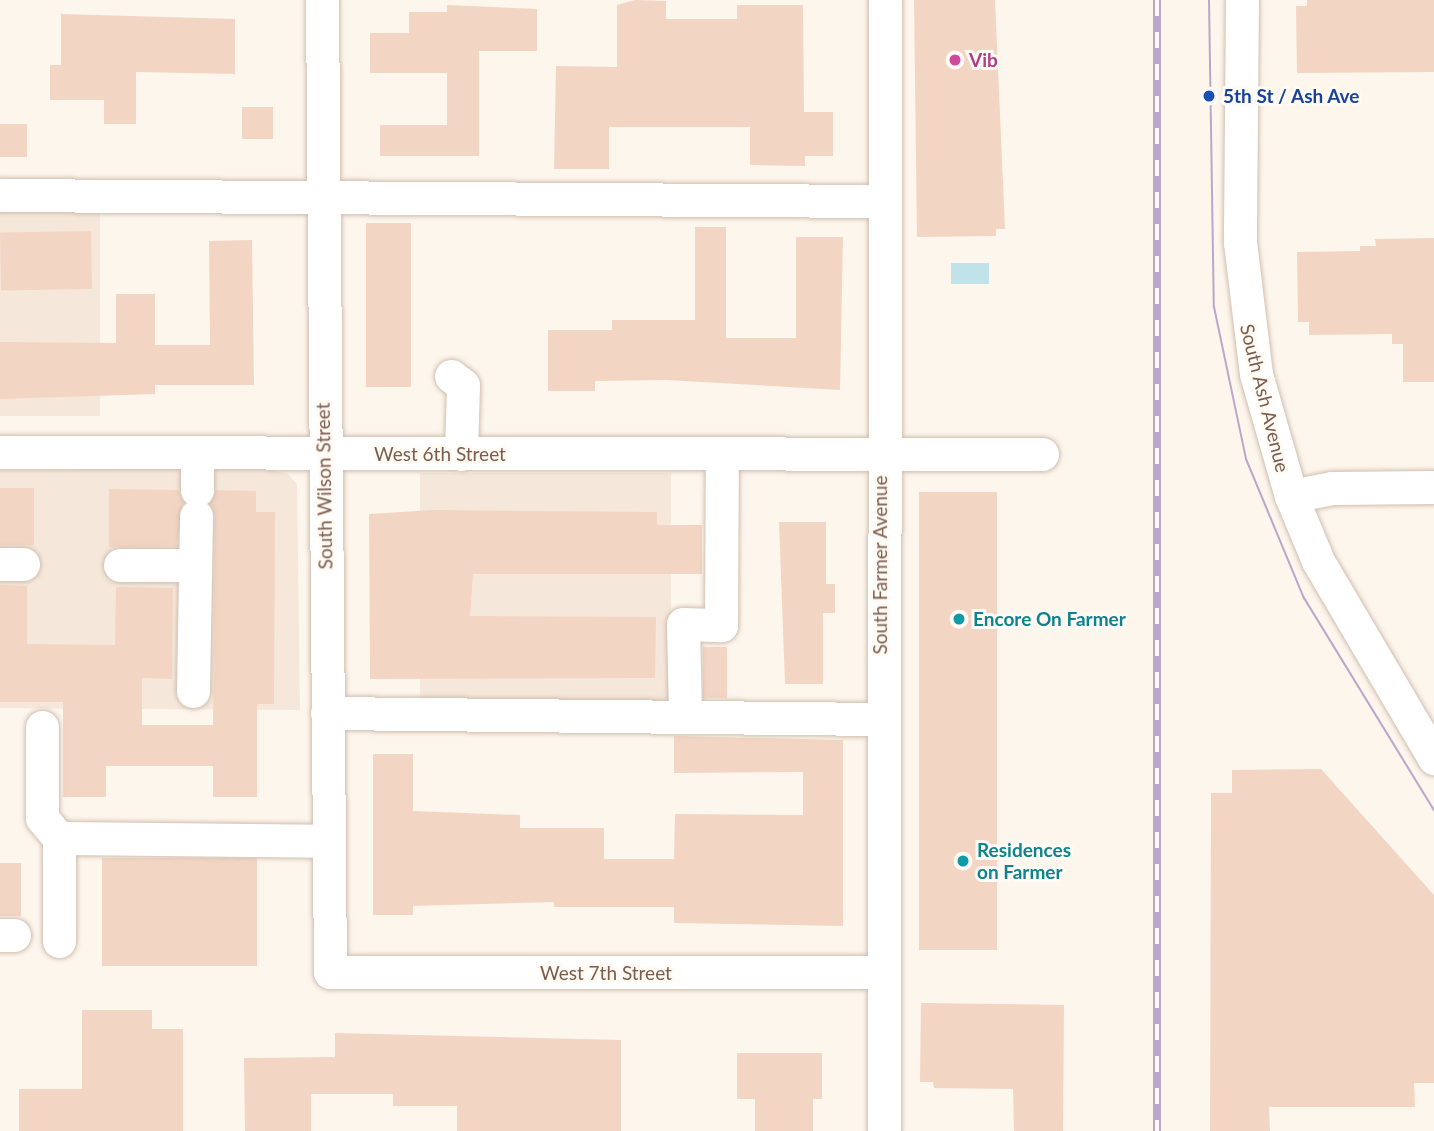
<!DOCTYPE html>
<style>
body{margin:0}
#map{position:relative;width:1434px;height:1131px;overflow:hidden;background:#fdf6ec;font-family:Lato,sans-serif}
div>[style]{position:absolute}
.residential>*{inset:0;background:#f5e8da;transform-origin:0 0}
.water>*{inset:0;background:#bfe3e8;transform-origin:0 0}
.building>*{inset:0;background:#f3d5c3;transform-origin:0 0}
.roads{filter:drop-shadow(0 0 2px #d1beb0) drop-shadow(0 0 2px #d1beb0)}
.minor>*{height:33px;margin:-16.5px;padding:0 16.5px;transform-origin:16.5px;border-radius:16.5px;background:#fff}
.tram>*{height:2px;margin:-1px;padding:0 1px;transform-origin:1px;border-radius:1px;background:#b9a8c9}
.rail>*{height:8px;margin-top:-4px;transform-origin:0;background:repeating-linear-gradient(90deg,#fffaf3 0 16px,#b9a8c9 0 32px);box-sizing:border-box;border-block:2px solid #b9a8c9}
.dots>*{width:19px;height:19px;translate:-50% -50%;box-sizing:border-box;border:4px solid #fffaf3;border-radius:50%}
span{translate:-50% -50%;white-space:nowrap;text-align:center;line-height:1.15;-webkit-text-stroke:6px #fffaf3;paint-order:stroke}
.hotel-label{font-size:19px;color:#b23c85;font-weight:700}
.left{translate:0 -50%;text-align:left}
.transit-label{font-size:19px;color:#164399;font-weight:700}
.street-label{font-size:19px;color:#7a5c4d}
.culture-label{font-size:19px;color:#0d838f;font-weight:700}
</style>
<div id="map">
<div class="residential">
<div style="left:0;top:209px;width:100px;height:207px"></div>
<div style="clip-path:polygon(263px 468px,288px 474px,297px 484px,300px 710px,0 708px,0 470px)"></div>
<div style="left:420px;top:473px;width:251px;height:228px"></div>
</div>
<div class="water">
<div style="left:951px;top:263px;width:38px;height:21px"></div>
</div>
<div class="building">
<div style="clip-path:polygon(635px 0,666px 1px,666px 19px,737px 19px,737px 5px,803px 5px,804px 112px,833px 112px,833px 156px,805px 156px,805px 166px,750px 165px,750px 127px,609px 127px,609px 169px,554px 169px,556px 66px,617px 67px,617px 5px)"></div>
<div style="clip-path:polygon(914px 0,995px 0,1005px 229px,996px 229px,996px 236px,917px 237px)"></div>
<div style="clip-path:polygon(1307px 0,1434px 0,1434px 72px,1297px 73px,1296px 6px,1307px 6px)"></div>
<div style="clip-path:polygon(447px 5px,537px 9px,537px 51px,479px 51px,479px 156px,380px 156px,380px 125px,447px 125px,447px 73px,370px 73px,370px 33px,409px 33px,409px 12px,447px 12px)"></div>
<div style="clip-path:polygon(61px 14px,235px 19px,235px 74px,136px 72px,136px 124px,104px 124px,104px 100px,50px 100px,50px 65px,61px 65px)"></div>
<div style="left:242px;top:107px;width:31px;height:32px"></div>
<div style="left:0;top:124px;width:27px;height:33px"></div>
<div style="left:366px;top:223px;width:45px;height:164px"></div>
<div style="clip-path:polygon(695px 227px,726px 227px,726px 338px,796px 338px,796px 237px,843px 237px,840px 390px,667px 380px,595px 381px,595px 391px,548px 391px,548px 330px,612px 330px,612px 320px,695px 320px)"></div>
<div style="left:91px;top:231px;width:58px;height:91px;rotate:89deg"></div>
<div style="clip-path:polygon(1434px 238px,1434px 382px,1403px 382px,1403px 344px,1392px 344px,1392px 334px,1309px 335px,1309px 322px,1298px 322px,1297px 252px,1360px 251px,1360px 246px,1376px 246px,1375px 239px)"></div>
<div style="clip-path:polygon(252px 240px,254px 385px,155px 385px,155px 394px,0 399px,0 342px,116px 343px,116px 294px,155px 294px,155px 345px,210px 345px,209px 241px)"></div>
<div style="left:0;top:488px;width:34px;height:57px"></div>
<div style="clip-path:polygon(109px 489px,178px 490px,183px 502px,176px 546px,109px 547px)"></div>
<div style="clip-path:polygon(216px 490px,256px 491px,256px 512px,275px 512px,274px 704px,257px 704px,257px 797px,213px 797px,213px 766px,106px 766px,106px 797px,63px 797px,63px 702px,0 702px,0 585px,27px 586px,27px 644px,115px 645px,116px 587px,173px 588px,172px 679px,142px 678px,142px 725px,213px 725px,215px 516px,210px 504px)"></div>
<div style="left:919px;top:492px;width:78px;height:458px"></div>
<div style="clip-path:polygon(433px 510px,657px 512px,657px 525px,702px 525px,702px 574px,473px 574px,470px 616px,656px 617px,655px 678px,370px 679px,369px 514px)"></div>
<div style="clip-path:polygon(779px 522px,826px 522px,826px 584px,835px 584px,835px 613px,823px 613px,823px 684px,785px 684px)"></div>
<div style="left:703px;top:647px;width:24px;height:51px"></div>
<div style="clip-path:polygon(674px 736px,843px 740px,843px 926px,674px 923px,674px 907px,554px 907px,554px 902px,413px 906px,413px 915px,373px 915px,373px 754px,413px 754px,413px 811px,520px 815px,520px 828px,604px 828px,604px 859px,674px 859px,675px 814px,803px 815px,803px 772px,674px 773px)"></div>
<div style="clip-path:polygon(1321px 769px,1434px 895px,1434px 1083px,1414px 1083px,1415px 1107px,1269px 1107px,1270px 1131px,1210px 1131px,1211px 793px,1232px 793px,1232px 770px)"></div>
<div style="left:102px;top:858px;width:155px;height:108px"></div>
<div style="left:0;top:863px;width:21px;height:53px"></div>
<div style="clip-path:polygon(921px 1003px,1064px 1005px,1063px 1131px,1014px 1131px,1013px 1089px,934px 1088px,933px 1082px,920px 1082px)"></div>
<div style="clip-path:polygon(82px 1010px,152px 1010px,152px 1029px,183px 1029px,183px 1131px,19px 1131px,19px 1089px,82px 1089px)"></div>
<div style="clip-path:polygon(335px 1033px,621px 1040px,621px 1131px,457px 1131px,457px 1106px,393px 1106px,393px 1094px,311px 1094px,311px 1131px,245px 1131px,244px 1058px,335px 1057px)"></div>
<div style="clip-path:polygon(737px 1053px,822px 1053px,822px 1099px,813px 1099px,813px 1131px,755px 1131px,755px 1099px,737px 1099px)"></div>
</div>
<div class="roads">
<div class="minor">
<div style="left:322px;top:0;width:972px;rotate:89.53deg"></div>
<div style="left:330px;top:972px;width:552px"></div>
<div style="left:1242px;top:0;width:242px;rotate:90.5deg"></div>
<div style="left:1240px;top:242px;width:133px;rotate:83.1deg"></div>
<div style="left:1256px;top:374px;width:127px;rotate:74deg"></div>
<div style="left:1291px;top:496px;width:70px;rotate:67.4deg"></div>
<div style="left:1318px;top:561px;width:229px;rotate:59.5deg"></div>
<div style="left:0;top:195px;width:884px;rotate:0.39deg"></div>
<div style="left:451px;top:376px;width:15px;rotate:37deg"></div>
<div style="left:463px;top:385px;width:69px;rotate:91.7deg"></div>
<div style="left:0;top:452px;width:1042px;rotate:0.11deg"></div>
<div style="left:197px;top:490px;width:37px;rotate:-90deg"></div>
<div style="left:1291px;top:496px;width:42px;rotate:-11deg"></div>
<div style="left:1332px;top:488px;width:102px;rotate:-0.6deg"></div>
<div style="left:0;top:564px;width:23px"></div>
<div style="left:120px;top:565px;width:75px"></div>
<div style="left:193px;top:691px;width:175px;rotate:-89deg"></div>
<div style="left:327px;top:713px;width:554px;rotate:0.62deg"></div>
<div style="left:685px;top:713px;width:89px;rotate:-91.3deg"></div>
<div style="left:683px;top:624px;width:38px;rotate:2deg"></div>
<div style="left:721px;top:625px;width:170px;rotate:-89.7deg"></div>
<div style="left:42px;top:727px;width:91px;rotate:90deg"></div>
<div style="left:42px;top:818px;width:26px;rotate:50deg"></div>
<div style="left:59px;top:838px;width:103px;rotate:90deg"></div>
<div style="left:59px;top:838px;width:269px;rotate:0.6deg"></div>
<div style="left:0;top:935px;width:14px"></div>
<div style="left:884px;top:1131px;width:1131px;rotate:-89.95deg"></div>
</div>
</div>
<div class="tram">
<div style="left:1209px;top:0;width:307px;rotate:89.1deg"></div>
<div style="left:1214px;top:307px;width:155px;rotate:78.1deg"></div>
<div style="left:1246px;top:459px;width:151px;rotate:67.4deg"></div>
<div style="left:1304px;top:598px;width:249px;rotate:58.5deg"></div>
</div>
<div class="rail">
<div style="left:1157px;top:0;width:1131px;rotate:90deg"></div>
</div>
<div class="dots">
<div style="left:955px;top:60px;background:#d1479c"></div>
<div style="left:1209px;top:96px;background:#1a4fb4"></div>
<div style="left:959px;top:619px;background:#0f9aa8"></div>
<div style="left:963px;top:861px;background:#0f9aa8"></div>
</div>
<div class="hotel-label">
<span class="left" style="left:969px;top:60px">Vib</span>
</div>
<div class="transit-label">
<span class="left" style="left:1223px;top:96px">5th St / Ash Ave</span>
</div>
<div class="street-label">
<span style="left:1265px;top:398px;rotate:76deg">South Ash Avenue</span>
<span style="left:440px;top:454px">West 6th Street</span>
<span style="left:324px;top:486px;rotate:-91deg">South Wilson Street</span>
<span style="left:880px;top:565px;rotate:-90deg">South Farmer Avenue</span>
<span style="left:606px;top:973px">West 7th Street</span>
</div>
<div class="culture-label">
<span class="left" style="left:973px;top:619px">Encore On Farmer</span>
<span class="left" style="left:977px;top:861px">Residences<br>on Farmer</span>
</div>
</div>
